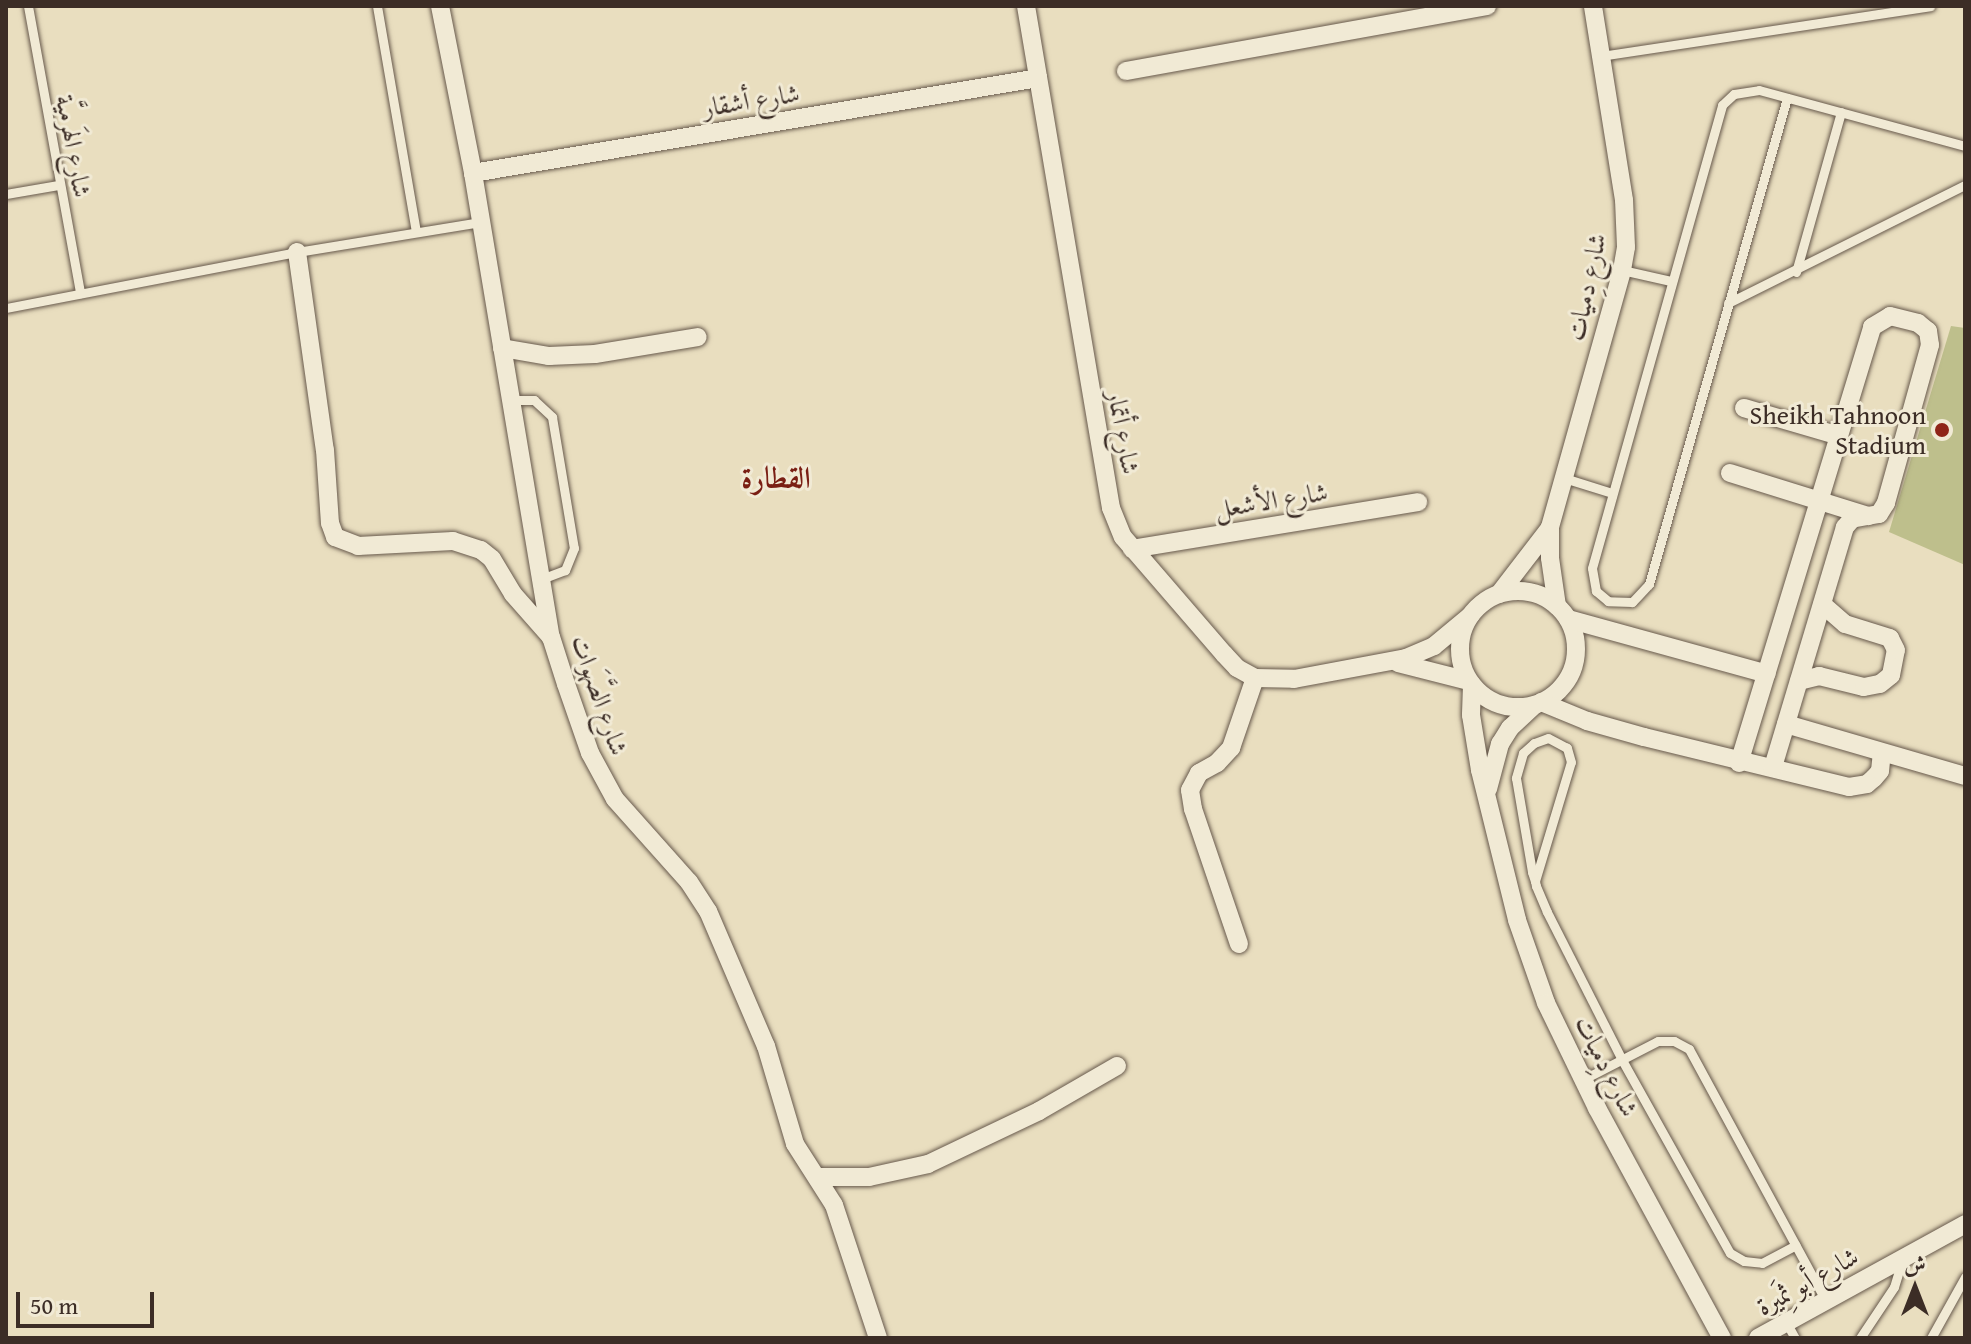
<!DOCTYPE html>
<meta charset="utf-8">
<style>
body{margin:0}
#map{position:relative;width:1971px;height:1344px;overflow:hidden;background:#e9debf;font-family:"Gentium Book Plus",Amiri,serif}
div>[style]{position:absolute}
.green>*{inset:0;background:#bebf8c}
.roads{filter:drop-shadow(0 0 2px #67594c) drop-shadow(0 0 2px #67594c)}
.service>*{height:9px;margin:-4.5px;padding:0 4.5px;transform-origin:4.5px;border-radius:4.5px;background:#f1ead5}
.minor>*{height:18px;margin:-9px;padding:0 9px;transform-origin:9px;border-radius:9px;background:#f1ead5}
.minor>.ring{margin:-9px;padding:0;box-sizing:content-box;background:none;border:18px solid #f1ead5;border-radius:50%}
.dots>*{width:22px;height:22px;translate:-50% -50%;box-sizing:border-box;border:4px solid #f1ead5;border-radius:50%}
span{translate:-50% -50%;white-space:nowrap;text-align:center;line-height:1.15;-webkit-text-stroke:6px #f1ead5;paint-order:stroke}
.street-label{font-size:26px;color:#3c2d26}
.poi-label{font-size:26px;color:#3c2d26}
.right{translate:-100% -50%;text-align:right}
.quarter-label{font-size:30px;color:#7a1f14;font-weight:700}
.frame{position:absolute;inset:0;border:8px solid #3c2d26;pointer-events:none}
.north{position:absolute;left:1875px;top:1248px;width:80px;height:80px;-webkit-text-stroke:6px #f1ead5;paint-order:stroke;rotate:0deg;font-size:22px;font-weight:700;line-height:32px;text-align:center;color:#3c2d26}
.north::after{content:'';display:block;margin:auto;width:28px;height:36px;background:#3c2d26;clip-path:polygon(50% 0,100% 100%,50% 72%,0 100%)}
.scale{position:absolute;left:16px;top:1292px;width:138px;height:36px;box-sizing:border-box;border:4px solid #3c2d26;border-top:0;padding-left:10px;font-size:24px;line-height:28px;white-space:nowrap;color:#3c2d26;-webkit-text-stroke:6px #f1ead5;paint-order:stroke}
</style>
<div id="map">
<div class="green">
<div style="clip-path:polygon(1951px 326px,1965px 328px,1965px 565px,1889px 532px)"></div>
</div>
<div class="roads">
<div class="service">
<div style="left:28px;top:6px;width:292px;rotate:79.7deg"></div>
<div style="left:377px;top:6px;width:229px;rotate:80.2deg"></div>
<div style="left:1601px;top:56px;width:333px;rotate:-8.6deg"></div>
<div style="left:1787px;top:98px;width:505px;rotate:105.85deg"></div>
<div style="left:1649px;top:584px;width:25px;rotate:133deg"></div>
<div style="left:1632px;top:602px;width:24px;rotate:-178deg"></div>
<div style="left:1608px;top:601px;width:16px;rotate:-140deg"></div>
<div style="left:1596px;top:591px;width:23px;rotate:-100deg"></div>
<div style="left:1592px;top:568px;width:481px;rotate:-74.3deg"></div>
<div style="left:1722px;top:105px;width:16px;rotate:-43deg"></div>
<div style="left:1734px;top:94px;width:25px;rotate:-9deg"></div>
<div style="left:1759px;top:90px;width:213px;rotate:15.2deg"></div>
<div style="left:6px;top:194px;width:53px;rotate:-9.8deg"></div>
<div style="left:1622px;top:270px;width:50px;rotate:12.7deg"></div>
<div style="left:1796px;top:272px;width:166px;rotate:-74.3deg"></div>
<div style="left:1728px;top:303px;width:265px;rotate:-26.5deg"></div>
<div style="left:6px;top:308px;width:296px;rotate:-10.9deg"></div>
<div style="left:297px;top:252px;width:186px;rotate:-9.3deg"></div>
<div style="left:511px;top:400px;width:23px"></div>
<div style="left:534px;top:400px;width:25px;rotate:43deg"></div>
<div style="left:552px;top:417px;width:133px;rotate:80.5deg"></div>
<div style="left:574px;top:548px;width:24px;rotate:112deg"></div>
<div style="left:565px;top:570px;width:26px;rotate:159deg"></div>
<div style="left:1564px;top:478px;width:50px;rotate:17.4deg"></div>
<div style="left:1535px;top:881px;width:124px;rotate:-73.2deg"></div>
<div style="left:1571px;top:762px;width:15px;rotate:-106deg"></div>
<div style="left:1567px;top:748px;width:21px;rotate:-152deg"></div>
<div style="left:1548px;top:738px;width:15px;rotate:160deg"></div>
<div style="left:1534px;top:743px;width:15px;rotate:138deg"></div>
<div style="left:1523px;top:753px;width:26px;rotate:106deg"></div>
<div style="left:1516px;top:778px;width:95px;rotate:80.3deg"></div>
<div style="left:1532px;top:872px;width:9px;rotate:72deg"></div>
<div style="left:1535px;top:881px;width:5px;rotate:79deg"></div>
<div style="left:1536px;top:886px;width:28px;rotate:67deg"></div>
<div style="left:1547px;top:912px;width:166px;rotate:63.1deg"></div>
<div style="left:1622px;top:1060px;width:221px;rotate:60.8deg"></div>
<div style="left:1730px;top:1253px;width:16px;rotate:30deg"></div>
<div style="left:1744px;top:1261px;width:18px;rotate:6deg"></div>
<div style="left:1762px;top:1263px;width:38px;rotate:-28deg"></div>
<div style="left:1584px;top:1079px;width:83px;rotate:-27.2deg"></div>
<div style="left:1658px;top:1041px;width:16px"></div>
<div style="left:1674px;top:1041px;width:17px;rotate:28deg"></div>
<div style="left:1689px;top:1049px;width:287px;rotate:61.5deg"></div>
<div style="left:1786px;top:1322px;width:18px;rotate:61deg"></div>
<div style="left:1860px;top:1338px;width:61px;rotate:-56.3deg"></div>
<div style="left:1894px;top:1287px;width:27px;rotate:-73deg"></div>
<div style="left:1931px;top:1338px;width:70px;rotate:-60.9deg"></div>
</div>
<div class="minor">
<div style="left:440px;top:6px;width:170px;rotate:78.8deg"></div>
<div style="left:473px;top:173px;width:471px;rotate:80.5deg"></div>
<div style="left:551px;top:637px;width:49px;rotate:72.3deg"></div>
<div style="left:566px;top:684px;width:73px;rotate:70.8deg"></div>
<div style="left:590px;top:753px;width:52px;rotate:61.5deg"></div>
<div style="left:615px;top:799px;width:111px;rotate:48.3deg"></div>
<div style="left:689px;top:882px;width:35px;rotate:57deg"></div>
<div style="left:708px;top:911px;width:147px;rotate:66.8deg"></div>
<div style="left:766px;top:1046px;width:102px;rotate:73.5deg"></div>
<div style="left:795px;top:1144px;width:72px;rotate:57.4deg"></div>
<div style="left:834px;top:1205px;width:140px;rotate:71.7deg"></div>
<div style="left:1026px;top:6px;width:509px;rotate:80.39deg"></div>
<div style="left:1111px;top:508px;width:31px;rotate:68deg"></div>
<div style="left:1123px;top:537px;width:155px;rotate:49.2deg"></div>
<div style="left:1224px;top:654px;width:19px;rotate:47deg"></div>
<div style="left:1237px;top:668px;width:21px;rotate:29deg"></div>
<div style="left:1255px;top:678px;width:39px;rotate:1deg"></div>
<div style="left:1294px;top:679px;width:114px;rotate:-10.6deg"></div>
<div style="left:1406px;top:658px;width:30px;rotate:-23deg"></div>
<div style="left:1434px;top:646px;width:47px;rotate:-39.8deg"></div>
<div style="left:1126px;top:71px;width:367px;rotate:-10.2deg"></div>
<div style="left:473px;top:173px;width:573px;rotate:-9.54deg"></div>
<div style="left:297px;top:252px;width:200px;rotate:82deg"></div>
<div style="left:325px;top:450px;width:73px;rotate:86.1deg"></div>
<div style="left:330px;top:523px;width:15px;rotate:70deg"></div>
<div style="left:335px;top:537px;width:25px;rotate:21deg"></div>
<div style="left:358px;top:546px;width:95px;rotate:-3deg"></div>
<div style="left:453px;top:541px;width:29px;rotate:18deg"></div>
<div style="left:481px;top:550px;width:14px;rotate:39deg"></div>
<div style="left:492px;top:559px;width:41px;rotate:59deg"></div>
<div style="left:513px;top:594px;width:56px;rotate:48.6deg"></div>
<div style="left:502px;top:348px;width:48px;rotate:9.7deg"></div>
<div style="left:549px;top:356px;width:46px;rotate:-2.5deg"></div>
<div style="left:595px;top:354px;width:104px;rotate:-9.4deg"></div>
<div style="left:1744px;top:408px;width:99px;rotate:16.4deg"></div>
<div style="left:1730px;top:473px;width:145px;rotate:17.3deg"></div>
<div style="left:1132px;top:549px;width:290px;rotate:-9.3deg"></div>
<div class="ring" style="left:1460px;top:591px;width:98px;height:98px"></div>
<div style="left:1499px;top:594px;width:82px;rotate:-52.4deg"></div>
<div style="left:1557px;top:606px;width:49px;rotate:-98.3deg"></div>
<div style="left:1550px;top:558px;width:31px;rotate:-90deg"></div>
<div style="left:1550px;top:527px;width:267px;rotate:-74.3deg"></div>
<div style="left:1622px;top:270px;width:23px;rotate:-80deg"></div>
<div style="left:1626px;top:247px;width:47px;rotate:-92.4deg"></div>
<div style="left:1624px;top:200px;width:196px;rotate:-99.1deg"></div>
<div style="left:1568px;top:619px;width:206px;rotate:15.4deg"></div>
<div style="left:1398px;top:663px;width:73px;rotate:14.2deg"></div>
<div style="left:1799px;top:681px;width:21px;rotate:-14deg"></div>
<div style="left:1819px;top:676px;width:46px;rotate:13.7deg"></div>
<div style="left:1864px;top:687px;width:16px;rotate:-11deg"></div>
<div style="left:1880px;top:684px;width:14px;rotate:-39deg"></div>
<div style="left:1891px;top:675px;width:25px;rotate:-79deg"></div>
<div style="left:1896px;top:650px;width:13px;rotate:-117deg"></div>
<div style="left:1890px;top:638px;width:47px;rotate:-162.7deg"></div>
<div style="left:1845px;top:624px;width:30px;rotate:-139deg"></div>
<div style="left:1472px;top:685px;width:30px;rotate:92deg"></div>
<div style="left:1471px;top:715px;width:56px;rotate:80.7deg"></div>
<div style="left:1480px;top:770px;width:154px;rotate:76.1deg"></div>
<div style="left:1517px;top:920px;width:88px;rotate:70.7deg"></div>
<div style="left:1546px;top:1003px;width:117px;rotate:64.1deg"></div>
<div style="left:1597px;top:1108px;width:262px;rotate:61.5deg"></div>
<div style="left:1541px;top:702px;width:50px;rotate:22.4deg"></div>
<div style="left:1587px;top:721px;width:59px;rotate:15.7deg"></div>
<div style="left:1644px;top:737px;width:211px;rotate:13.7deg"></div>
<div style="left:1849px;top:787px;width:18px;rotate:-9deg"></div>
<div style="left:1867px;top:784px;width:9px;rotate:-41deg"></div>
<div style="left:1874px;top:778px;width:9px;rotate:-49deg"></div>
<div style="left:1880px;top:771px;width:18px;rotate:-84deg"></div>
<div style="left:1786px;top:724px;width:186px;rotate:16.2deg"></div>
<div style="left:1739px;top:763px;width:456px;rotate:-73deg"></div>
<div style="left:1872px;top:327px;width:21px;rotate:-31deg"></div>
<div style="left:1890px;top:316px;width:29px;rotate:14deg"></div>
<div style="left:1918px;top:323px;width:13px;rotate:39deg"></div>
<div style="left:1928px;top:331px;width:14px;rotate:82deg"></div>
<div style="left:1930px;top:345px;width:164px;rotate:105.6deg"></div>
<div style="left:1886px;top:503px;width:13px;rotate:122deg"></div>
<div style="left:1879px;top:514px;width:27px;rotate:170deg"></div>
<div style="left:1852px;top:519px;width:11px;rotate:131deg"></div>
<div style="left:1845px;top:527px;width:251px;rotate:106.7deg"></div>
<div style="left:1488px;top:789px;width:47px;rotate:-75.1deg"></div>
<div style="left:1500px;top:744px;width:19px;rotate:-58deg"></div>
<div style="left:1510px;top:728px;width:33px;rotate:-43deg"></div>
<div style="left:1239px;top:944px;width:143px;rotate:-108.8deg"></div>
<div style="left:1193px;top:809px;width:19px;rotate:-99deg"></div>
<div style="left:1190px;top:790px;width:19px;rotate:-62deg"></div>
<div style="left:1199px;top:773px;width:21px;rotate:-29deg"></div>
<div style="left:1217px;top:763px;width:21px;rotate:-47deg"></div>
<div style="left:1231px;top:748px;width:74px;rotate:-71.1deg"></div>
<div style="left:818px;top:1177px;width:51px"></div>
<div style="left:869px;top:1177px;width:60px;rotate:-12.4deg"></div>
<div style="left:928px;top:1164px;width:123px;rotate:-25.5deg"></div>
<div style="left:1039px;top:1111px;width:90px;rotate:-30deg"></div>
<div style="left:1758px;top:1338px;width:236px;rotate:-28.8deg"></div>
</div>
</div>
<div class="dots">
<div style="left:1942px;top:430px;background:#8f2418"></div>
</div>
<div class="street-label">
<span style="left:751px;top:100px;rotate:-9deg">شارع أشقار</span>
<span style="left:74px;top:146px;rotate:80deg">شارع الهَرميَّة</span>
<span style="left:1586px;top:287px;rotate:-78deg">شارع دِميات</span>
<span style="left:1124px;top:432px;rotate:80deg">شارع أتمار</span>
<span style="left:1271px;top:500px;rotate:-9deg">شارع الأشعل</span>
<span style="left:600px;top:695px;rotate:71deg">شارع الصَّهَوات</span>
<span style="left:1607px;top:1066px;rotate:63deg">شارع دِميات</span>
<span style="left:1807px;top:1281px;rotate:-29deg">شارع أبو ثِمَيرة</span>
</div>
<div class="poi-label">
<span class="right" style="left:1926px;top:430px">Sheikh Tahnoon<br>Stadium</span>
</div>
<div class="quarter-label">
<span style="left:776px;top:477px">القطارة</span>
</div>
<div class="frame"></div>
<div class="north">ش</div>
<div class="scale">50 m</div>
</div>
